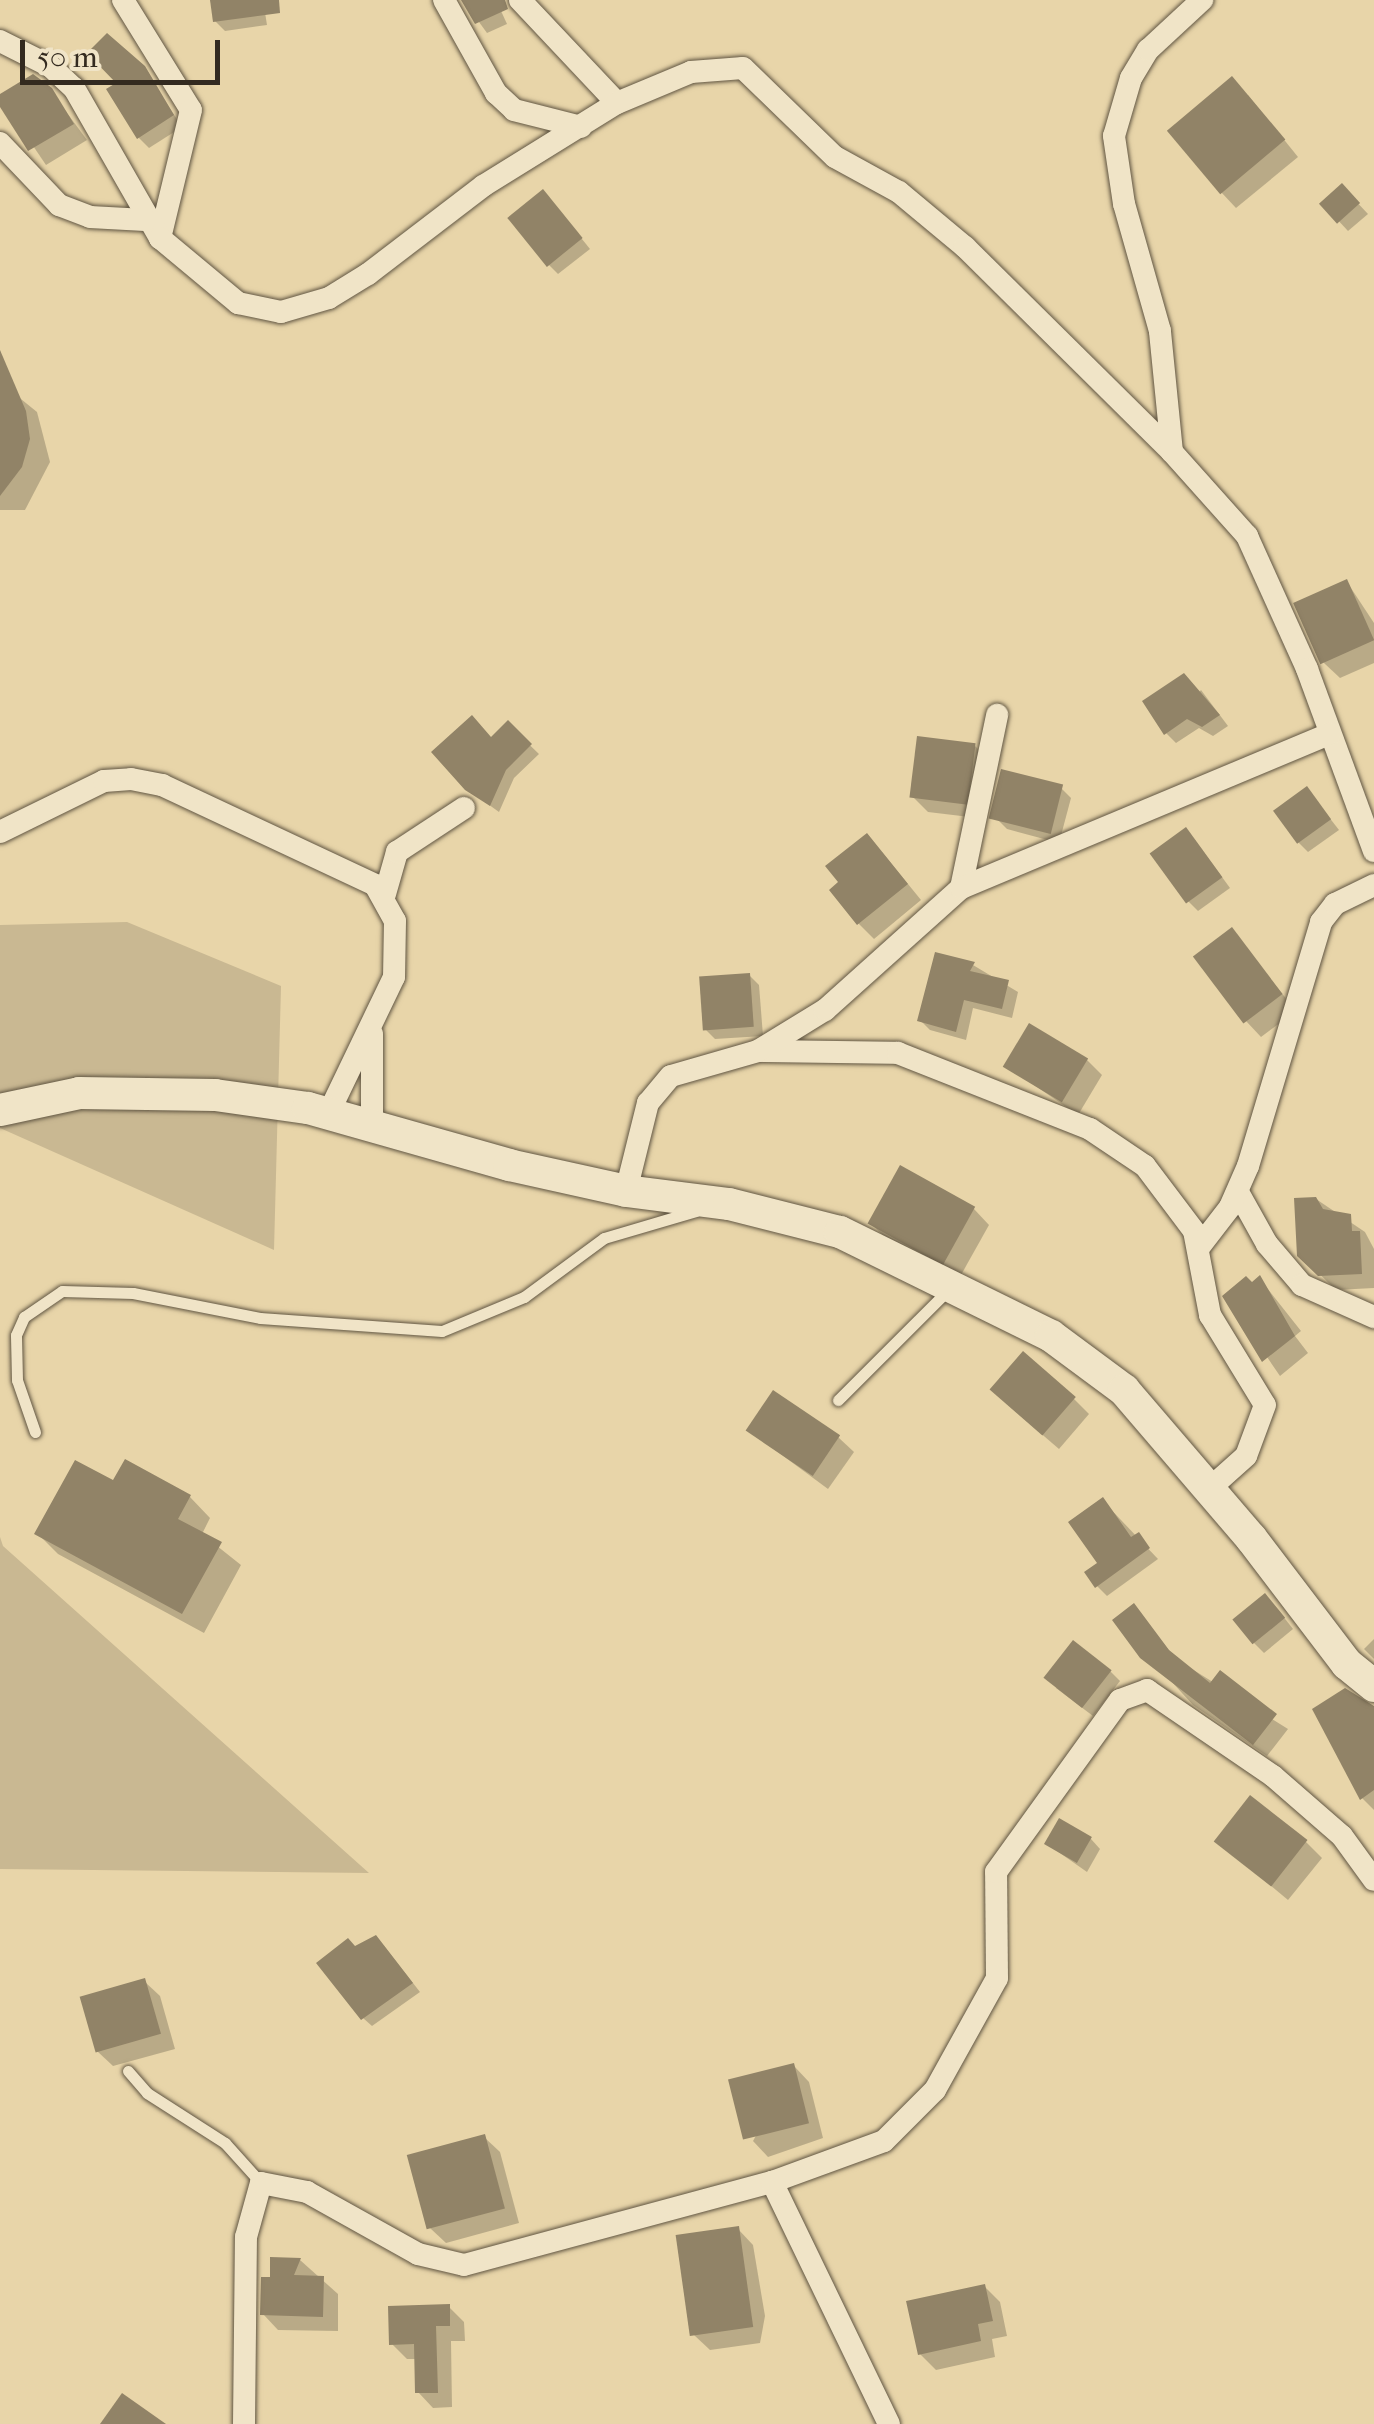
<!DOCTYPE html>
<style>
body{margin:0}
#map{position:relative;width:1374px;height:2424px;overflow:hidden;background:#e8d5a9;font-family:"IM FELL French Canon",serif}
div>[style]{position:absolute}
.green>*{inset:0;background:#c9b892}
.shadow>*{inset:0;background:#0003}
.building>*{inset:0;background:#918367;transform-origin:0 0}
.roads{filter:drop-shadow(0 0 2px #605542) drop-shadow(0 0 2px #605542)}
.lane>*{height:11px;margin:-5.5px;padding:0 5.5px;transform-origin:5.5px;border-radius:5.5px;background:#f0e4c7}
.street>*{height:22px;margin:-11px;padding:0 11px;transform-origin:11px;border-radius:11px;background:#f0e4c7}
.secondary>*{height:32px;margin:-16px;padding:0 16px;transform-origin:16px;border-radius:16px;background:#f0e4c7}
span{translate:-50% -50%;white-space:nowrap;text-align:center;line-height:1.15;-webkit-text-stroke:9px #f0e4c7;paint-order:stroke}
.scale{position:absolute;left:20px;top:40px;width:200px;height:45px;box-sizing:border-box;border:5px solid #332a1f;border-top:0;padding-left:12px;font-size:30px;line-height:35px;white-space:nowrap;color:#332a1f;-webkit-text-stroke:8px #f0e4c7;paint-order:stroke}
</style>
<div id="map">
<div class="green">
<div style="clip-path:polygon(127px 922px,281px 986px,274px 1250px,0 1128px,0 925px)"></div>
<div style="clip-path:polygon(0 1537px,3px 1546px,369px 1873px,0 1869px)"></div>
</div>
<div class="shadow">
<div style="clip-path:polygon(212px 0,263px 0,267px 25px,225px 31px,215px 21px)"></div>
<div style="clip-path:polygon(463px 0,496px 0,507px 24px,487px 33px)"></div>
<div style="clip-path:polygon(143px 67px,182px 127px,149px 148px,139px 138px)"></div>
<div style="clip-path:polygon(50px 90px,87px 140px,46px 165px,0 97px)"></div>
<div style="clip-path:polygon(1248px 95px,1298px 157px,1236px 208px,1221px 192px)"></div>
<div style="clip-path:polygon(1352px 197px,1368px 214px,1348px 231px,1323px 204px)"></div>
<div style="clip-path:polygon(553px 203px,590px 249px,558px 274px,548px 264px)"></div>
<div style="clip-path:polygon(0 382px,37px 412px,50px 462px,25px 510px,0 510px)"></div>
<div style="clip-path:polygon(1347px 582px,1374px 623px,1374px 663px,1340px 678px,1324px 663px)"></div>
<div style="clip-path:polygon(1201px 690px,1228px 726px,1213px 736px,1199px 728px,1176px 743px,1166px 733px)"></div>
<div style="clip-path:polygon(508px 724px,539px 754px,514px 778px,499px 812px,467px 789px,492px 740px)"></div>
<div style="clip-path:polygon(974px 745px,990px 761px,978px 818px,928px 812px,912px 796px)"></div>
<div style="clip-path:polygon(1061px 788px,1071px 798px,1059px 843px,1007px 829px,997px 819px)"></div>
<div style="clip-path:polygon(1307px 789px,1339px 830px,1308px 852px,1298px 842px)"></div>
<div style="clip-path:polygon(1195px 840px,1230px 888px,1198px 911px,1188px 901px)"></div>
<div style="clip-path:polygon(882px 852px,921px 900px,874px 939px,858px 923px,842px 882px)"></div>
<div style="clip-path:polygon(1232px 931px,1296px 1011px,1261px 1037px,1246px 1021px)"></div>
<div style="clip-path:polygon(973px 965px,1018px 992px,1012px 1018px,973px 1008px,966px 1040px,930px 1030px,920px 1020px)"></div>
<div style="clip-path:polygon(749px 975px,759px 985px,763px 1036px,715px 1039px,705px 1029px)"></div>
<div style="clip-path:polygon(1087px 1060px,1102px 1075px,1078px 1115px,1006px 1066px)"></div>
<div style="clip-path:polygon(1316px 1199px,1365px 1232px,1374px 1249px,1374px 1288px,1336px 1290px,1299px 1254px)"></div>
<div style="clip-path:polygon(974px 1209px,989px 1225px,961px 1275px,886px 1238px,870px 1223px)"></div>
<div style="clip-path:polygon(1260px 1279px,1301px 1331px,1295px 1336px,1308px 1353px,1280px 1376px,1225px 1296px)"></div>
<div style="clip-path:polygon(1074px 1399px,1089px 1414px,1059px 1449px,1008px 1405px)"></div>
<div style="clip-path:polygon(748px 1430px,838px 1437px,854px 1452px,828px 1489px)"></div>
<div style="clip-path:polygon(114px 1484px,190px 1497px,210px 1518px,202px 1534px,241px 1565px,204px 1633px,58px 1554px,37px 1533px)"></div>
<div style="clip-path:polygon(1102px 1500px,1158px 1559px,1107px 1596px,1097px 1586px)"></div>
<div style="clip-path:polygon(1275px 1606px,1293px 1629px,1264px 1653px,1254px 1643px)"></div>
<div style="clip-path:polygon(1134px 1607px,1176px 1659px,1288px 1729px,1267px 1756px,1193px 1705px,1115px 1620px)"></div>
<div style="clip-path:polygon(1374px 1639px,1374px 1659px,1364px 1649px)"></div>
<div style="clip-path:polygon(1110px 1671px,1120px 1681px,1093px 1716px,1056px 1688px)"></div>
<div style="clip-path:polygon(1374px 1711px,1374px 1810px,1362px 1798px)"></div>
<div style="clip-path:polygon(1091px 1839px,1100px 1849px,1087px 1872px,1047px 1844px)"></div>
<div style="clip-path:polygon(1217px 1841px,1306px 1842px,1322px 1858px,1288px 1900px)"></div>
<div style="clip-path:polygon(384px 1946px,420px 1992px,372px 2026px,363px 2018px,356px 1949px)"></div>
<div style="clip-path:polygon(144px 1981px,160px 1996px,175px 2049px,113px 2066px,97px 2051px)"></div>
<div style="clip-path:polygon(794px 2066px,809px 2082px,823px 2138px,768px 2157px,753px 2141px)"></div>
<div style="clip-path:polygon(484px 2137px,500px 2152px,519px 2223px,446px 2243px,430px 2228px)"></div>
<div style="clip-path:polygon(738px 2229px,753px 2245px,765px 2316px,760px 2343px,710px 2350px,694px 2335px)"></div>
<div style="clip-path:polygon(300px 2260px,338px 2294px,338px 2331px,278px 2330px,263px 2314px,272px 2279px)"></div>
<div style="clip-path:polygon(984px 2286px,1000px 2302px,1007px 2336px,992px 2339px,995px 2357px,936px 2370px,920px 2354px)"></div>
<div style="clip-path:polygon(449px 2307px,464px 2322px,465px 2341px,451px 2341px,452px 2407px,433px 2408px,418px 2392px,417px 2359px,407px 2359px,392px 2344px)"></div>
</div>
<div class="building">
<div style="clip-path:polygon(210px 0,279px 0,280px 13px,213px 22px)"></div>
<div style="clip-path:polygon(461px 0,505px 0,508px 9px,475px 24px)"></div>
<div style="clip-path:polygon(107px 33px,145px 66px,174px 115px,137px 139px,106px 89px,116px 83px,87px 53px)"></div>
<div style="clip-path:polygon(33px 74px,52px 88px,74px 124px,28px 151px,0 107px,0 94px)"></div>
<div style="left:1232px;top:76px;width:83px;height:85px;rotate:50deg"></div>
<div style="left:1342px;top:183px;width:27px;height:31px;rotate:48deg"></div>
<div style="left:543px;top:189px;width:63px;height:46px;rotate:51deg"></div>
<div style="clip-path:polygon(0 350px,26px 411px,30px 439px,22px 467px,0 496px)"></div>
<div style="left:1347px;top:579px;width:67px;height:59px;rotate:66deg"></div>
<div style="clip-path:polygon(1184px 673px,1220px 715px,1202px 727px,1187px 719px,1164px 735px,1142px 701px)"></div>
<div style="clip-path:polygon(472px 715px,491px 737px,508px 720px,532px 744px,506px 770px,490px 806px,465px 790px,431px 752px)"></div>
<div style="left:917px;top:736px;width:59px;height:62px;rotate:7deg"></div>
<div style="left:1001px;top:769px;width:64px;height:51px;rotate:14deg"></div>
<div style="left:1307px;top:786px;width:41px;height:42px;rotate:54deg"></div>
<div style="left:1186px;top:827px;width:62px;height:45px;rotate:54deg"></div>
<div style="clip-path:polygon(867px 833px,908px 884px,857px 925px,829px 890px,838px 882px,825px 866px)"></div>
<div style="left:1232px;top:927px;width:84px;height:49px;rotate:53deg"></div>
<div style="clip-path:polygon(935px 952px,975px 962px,970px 971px,1009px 980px,1002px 1009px,964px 1000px,956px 1032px,917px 1021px)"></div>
<div style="left:750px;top:973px;width:54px;height:51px;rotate:86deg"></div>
<div style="left:1029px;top:1023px;width:69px;height:51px;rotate:31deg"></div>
<div style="left:900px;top:1165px;width:86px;height:67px;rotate:29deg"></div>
<div style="clip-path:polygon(1316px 1197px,1323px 1209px,1351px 1214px,1352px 1231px,1360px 1231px,1362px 1274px,1318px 1276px,1297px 1256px,1294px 1198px)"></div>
<div style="clip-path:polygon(1260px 1275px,1295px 1336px,1262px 1362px,1222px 1296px,1246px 1276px,1252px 1282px)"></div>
<div style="left:1023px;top:1351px;width:70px;height:51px;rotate:41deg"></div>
<div style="left:773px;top:1390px;width:81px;height:49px;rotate:34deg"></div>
<div style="clip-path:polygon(125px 1459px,191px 1495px,178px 1519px,222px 1542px,182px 1614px,34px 1534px,75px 1460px,113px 1480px)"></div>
<div style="clip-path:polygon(1103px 1497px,1131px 1537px,1139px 1532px,1150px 1548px,1095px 1588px,1084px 1572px,1097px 1563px,1068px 1522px)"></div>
<div style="left:1265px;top:1593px;width:32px;height:42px;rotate:51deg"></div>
<div style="clip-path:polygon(1134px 1603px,1169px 1650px,1210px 1683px,1220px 1670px,1277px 1714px,1253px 1745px,1140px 1658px,1112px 1620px)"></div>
<div style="left:1073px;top:1640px;width:49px;height:48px;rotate:38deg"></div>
<div style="clip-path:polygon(1345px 1688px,1374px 1706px,1374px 1790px,1360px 1800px,1312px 1709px)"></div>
<div style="left:1250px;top:1795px;width:73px;height:59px;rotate:38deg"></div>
<div style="left:1059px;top:1818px;width:38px;height:30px;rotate:30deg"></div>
<div style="clip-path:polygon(376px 1935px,413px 1983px,361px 2020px,316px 1963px,348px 1938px,355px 1946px)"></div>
<div style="left:145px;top:1978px;width:58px;height:68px;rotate:74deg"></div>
<div style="left:794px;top:2063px;width:62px;height:68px;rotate:76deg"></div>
<div style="left:485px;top:2134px;width:77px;height:81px;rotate:75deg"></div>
<div style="left:739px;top:2226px;width:102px;height:64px;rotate:82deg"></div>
<div style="clip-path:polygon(270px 2257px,301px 2258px,294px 2275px,324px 2276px,323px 2317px,260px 2315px,261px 2277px,270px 2277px)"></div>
<div style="clip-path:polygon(985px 2284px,993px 2321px,978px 2324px,981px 2341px,918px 2355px,906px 2301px)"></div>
<div style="clip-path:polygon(450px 2304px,450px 2326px,436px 2326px,438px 2393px,415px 2393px,414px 2344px,389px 2345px,388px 2306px)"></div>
<div style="clip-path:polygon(122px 2393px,166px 2424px,100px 2424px)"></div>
</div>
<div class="roads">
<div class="lane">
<div style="left:838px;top:1400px;width:156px;rotate:-45deg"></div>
<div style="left:35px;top:1432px;width:55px;rotate:-109.1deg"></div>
<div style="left:17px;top:1380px;width:45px;rotate:-91.3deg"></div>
<div style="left:16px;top:1335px;width:20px;rotate:-66deg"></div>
<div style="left:24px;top:1317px;width:46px;rotate:-34.4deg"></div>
<div style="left:62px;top:1291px;width:71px;rotate:1.6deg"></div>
<div style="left:133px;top:1293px;width:129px;rotate:11.1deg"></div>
<div style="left:260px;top:1318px;width:182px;rotate:4.1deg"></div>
<div style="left:442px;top:1331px;width:89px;rotate:-22.5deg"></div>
<div style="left:524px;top:1297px;width:99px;rotate:-36.4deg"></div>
<div style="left:604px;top:1238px;width:96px;rotate:-16.4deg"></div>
<div style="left:128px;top:2071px;width:29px;rotate:49deg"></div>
<div style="left:147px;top:2093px;width:93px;rotate:32.7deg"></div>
<div style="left:225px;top:2143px;width:54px;rotate:48deg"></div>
</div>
<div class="street">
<div style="left:123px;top:0;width:129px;rotate:58.3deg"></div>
<div style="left:191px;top:110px;width:132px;rotate:103.6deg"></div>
<div style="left:444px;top:0;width:107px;rotate:60.8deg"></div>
<div style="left:496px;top:93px;width:25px;rotate:43deg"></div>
<div style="left:514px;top:110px;width:69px;rotate:14.2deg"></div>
<div style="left:520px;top:0;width:141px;rotate:46.7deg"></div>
<div style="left:0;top:41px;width:56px;rotate:26.6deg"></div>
<div style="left:50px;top:66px;width:33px;rotate:43deg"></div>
<div style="left:74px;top:88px;width:173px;rotate:60.2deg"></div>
<div style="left:160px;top:238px;width:102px;rotate:39.8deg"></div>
<div style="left:238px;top:303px;width:44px;rotate:11.8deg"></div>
<div style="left:281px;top:312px;width:50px;rotate:-16.3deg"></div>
<div style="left:329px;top:298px;width:46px;rotate:-31.6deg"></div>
<div style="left:368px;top:274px;width:145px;rotate:-37.4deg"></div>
<div style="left:483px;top:186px;width:158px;rotate:-31.8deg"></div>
<div style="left:617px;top:103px;width:80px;rotate:-22.7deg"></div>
<div style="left:691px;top:72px;width:52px;rotate:-4.4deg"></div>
<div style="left:743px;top:68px;width:128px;rotate:44.1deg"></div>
<div style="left:835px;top:157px;width:73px;rotate:28.7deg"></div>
<div style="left:899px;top:192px;width:86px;rotate:39.8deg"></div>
<div style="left:965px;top:247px;width:291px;rotate:44.7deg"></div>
<div style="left:1172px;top:452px;width:113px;rotate:48.2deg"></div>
<div style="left:1247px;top:536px;width:146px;rotate:65.7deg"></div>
<div style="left:1307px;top:669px;width:194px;rotate:69.8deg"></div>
<div style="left:0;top:143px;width:86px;rotate:46.4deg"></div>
<div style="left:59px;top:205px;width:33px;rotate:21deg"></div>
<div style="left:90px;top:217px;width:55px;rotate:3.1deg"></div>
<div style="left:1172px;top:452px;width:122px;rotate:-95.7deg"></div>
<div style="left:1160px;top:331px;width:132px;rotate:-105.8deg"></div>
<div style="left:1124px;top:204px;width:69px;rotate:-98.4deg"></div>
<div style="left:1114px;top:136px;width:60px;rotate:-73.7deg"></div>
<div style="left:1131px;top:78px;width:33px;rotate:-59deg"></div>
<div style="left:1148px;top:50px;width:74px;rotate:-42.8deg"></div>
<div style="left:0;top:832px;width:116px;rotate:-26.1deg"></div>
<div style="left:104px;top:781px;width:27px;rotate:-4deg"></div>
<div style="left:131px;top:779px;width:32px;rotate:11deg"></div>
<div style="left:162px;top:785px;width:235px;rotate:25.1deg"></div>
<div style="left:375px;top:885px;width:41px;rotate:60.9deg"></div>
<div style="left:395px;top:921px;width:56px;rotate:91deg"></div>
<div style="left:394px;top:977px;width:150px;rotate:115.7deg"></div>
<div style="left:961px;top:888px;width:177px;rotate:-78.2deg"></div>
<div style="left:385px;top:894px;width:44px;rotate:-74.1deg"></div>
<div style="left:397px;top:852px;width:80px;rotate:-33.3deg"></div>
<div style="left:372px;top:1034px;width:88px;rotate:90deg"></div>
<div style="left:758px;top:1051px;width:140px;rotate:0.8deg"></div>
<div style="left:898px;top:1053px;width:206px;rotate:21.6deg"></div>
<div style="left:1090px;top:1129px;width:66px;rotate:33.9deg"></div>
<div style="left:1145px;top:1166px;width:81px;rotate:53deg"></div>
<div style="left:1194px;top:1231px;width:86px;rotate:79.2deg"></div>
<div style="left:1210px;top:1315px;width:105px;rotate:58.6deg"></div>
<div style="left:1265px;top:1405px;width:54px;rotate:110.4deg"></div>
<div style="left:1246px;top:1456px;width:51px;rotate:138.2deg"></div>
<div style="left:626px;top:1191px;width:91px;rotate:-76deg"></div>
<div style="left:648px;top:1103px;width:35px;rotate:-50deg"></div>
<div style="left:671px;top:1076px;width:91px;rotate:-16deg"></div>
<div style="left:758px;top:1051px;width:79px;rotate:-31.5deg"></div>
<div style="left:825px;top:1010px;width:183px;rotate:-41.9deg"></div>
<div style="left:961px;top:888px;width:400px;rotate:-22.7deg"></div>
<div style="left:1238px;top:1192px;width:60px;rotate:60.9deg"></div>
<div style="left:1267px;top:1244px;width:54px;rotate:49.5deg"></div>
<div style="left:1302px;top:1285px;width:79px;rotate:24deg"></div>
<div style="left:1200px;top:1246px;width:49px;rotate:-52.4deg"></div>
<div style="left:1230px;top:1207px;width:45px;rotate:-66.3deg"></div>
<div style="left:1248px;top:1166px;width:255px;rotate:-73.3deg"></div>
<div style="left:1321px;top:922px;width:23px;rotate:-52deg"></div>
<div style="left:1335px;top:904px;width:43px;rotate:-26deg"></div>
<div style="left:244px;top:2424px;width:187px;rotate:-89.4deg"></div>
<div style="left:246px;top:2237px;width:56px;rotate:-74.5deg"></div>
<div style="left:261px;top:2183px;width:47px;rotate:11.1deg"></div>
<div style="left:307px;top:2192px;width:127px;rotate:29.2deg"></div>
<div style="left:418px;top:2254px;width:47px;rotate:13.4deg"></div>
<div style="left:464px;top:2265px;width:319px;rotate:-15.1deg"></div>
<div style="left:889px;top:2424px;width:269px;rotate:-115.8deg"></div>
<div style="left:772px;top:2182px;width:119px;rotate:-20.1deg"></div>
<div style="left:884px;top:2141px;width:72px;rotate:-45deg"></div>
<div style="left:935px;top:2090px;width:128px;rotate:-61deg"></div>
<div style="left:997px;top:1978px;width:106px;rotate:-90.5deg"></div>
<div style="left:996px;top:1872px;width:212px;rotate:-54.2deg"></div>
<div style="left:1120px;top:1700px;width:29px;rotate:-20deg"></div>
<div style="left:1147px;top:1690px;width:153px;rotate:34.3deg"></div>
<div style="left:1273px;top:1776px;width:91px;rotate:41deg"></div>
<div style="left:1342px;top:1836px;width:54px;rotate:54deg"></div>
</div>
<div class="secondary">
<div style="left:0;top:1110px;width:81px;rotate:-12.1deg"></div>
<div style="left:79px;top:1093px;width:136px;rotate:0.8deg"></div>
<div style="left:215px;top:1095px;width:94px;rotate:8deg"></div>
<div style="left:308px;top:1108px;width:209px;rotate:15.8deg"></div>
<div style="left:509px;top:1165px;width:120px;rotate:12.5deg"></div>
<div style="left:626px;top:1191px;width:104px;rotate:7.2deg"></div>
<div style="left:729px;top:1204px;width:114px;rotate:14.2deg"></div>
<div style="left:840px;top:1232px;width:235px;rotate:26.2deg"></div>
<div style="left:1051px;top:1336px;width:91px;rotate:36.5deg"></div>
<div style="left:1124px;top:1390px;width:195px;rotate:49.4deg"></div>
<div style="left:1251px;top:1538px;width:158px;rotate:52.7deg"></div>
<div style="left:1347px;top:1664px;width:35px;rotate:39deg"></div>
</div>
</div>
<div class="scale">50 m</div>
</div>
